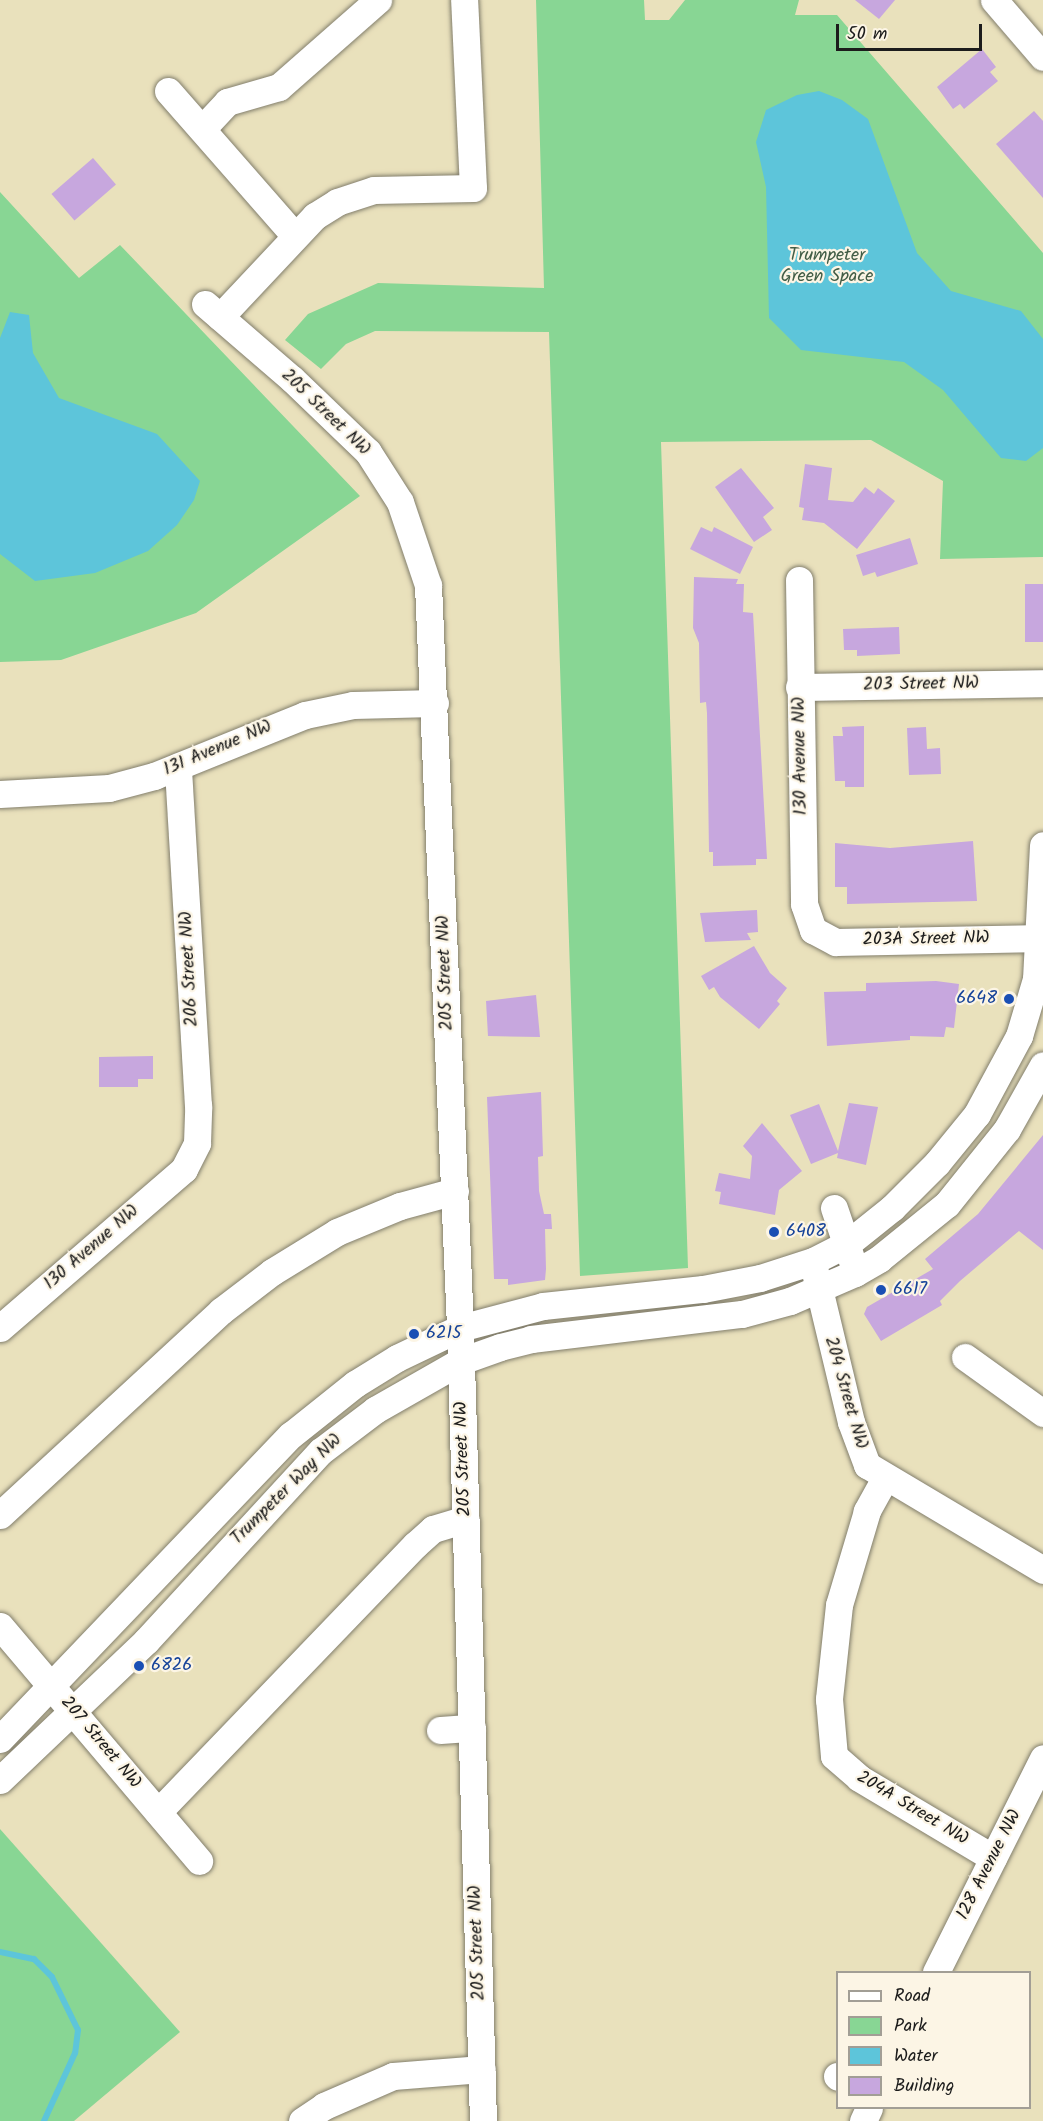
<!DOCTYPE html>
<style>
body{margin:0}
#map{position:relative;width:1043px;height:2121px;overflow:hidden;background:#e9e1bc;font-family:Kalam,sans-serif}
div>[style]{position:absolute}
.green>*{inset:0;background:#88d694}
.water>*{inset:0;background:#5dc5da}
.stream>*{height:6px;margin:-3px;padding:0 3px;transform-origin:3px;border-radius:3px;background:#5dc5da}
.building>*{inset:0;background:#c7a7de;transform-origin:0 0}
.roads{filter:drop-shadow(0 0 2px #827e6c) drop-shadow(0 0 2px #827e6c)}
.minor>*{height:27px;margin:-13.5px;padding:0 13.5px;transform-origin:13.5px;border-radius:13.5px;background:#fff}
.dots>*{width:16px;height:16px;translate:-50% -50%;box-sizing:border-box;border:3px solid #fcf5e5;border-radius:50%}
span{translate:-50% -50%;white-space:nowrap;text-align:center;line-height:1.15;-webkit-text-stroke:4.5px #fcf5e5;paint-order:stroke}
.park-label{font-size:18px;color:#425d46}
.street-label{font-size:18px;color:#1c1c1c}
.transit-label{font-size:18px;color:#164399}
.right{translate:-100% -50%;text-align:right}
.left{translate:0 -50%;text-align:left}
.legend{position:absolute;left:836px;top:1971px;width:195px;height:138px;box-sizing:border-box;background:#fcf5e5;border:2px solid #a29e95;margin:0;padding:8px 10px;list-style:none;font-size:18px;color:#1c1c1c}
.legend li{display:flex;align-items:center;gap:12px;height:30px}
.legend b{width:30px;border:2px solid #a29e95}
.scale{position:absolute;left:836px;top:24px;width:146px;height:27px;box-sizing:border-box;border:3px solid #1c1c1c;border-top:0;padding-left:8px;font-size:18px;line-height:21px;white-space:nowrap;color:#1c1c1c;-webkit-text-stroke:4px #fcf5e5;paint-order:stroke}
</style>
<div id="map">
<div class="green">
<div style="clip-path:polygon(536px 0,644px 0,645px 20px,669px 20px,685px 0,799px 0,795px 15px,837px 15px,1043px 253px,1043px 557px,940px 559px,943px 481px,871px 440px,661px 442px,688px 1268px,580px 1276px,549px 332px,375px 331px,346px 344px,321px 369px,285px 340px,308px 314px,378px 283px,544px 288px)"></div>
<div style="clip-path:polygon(0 192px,79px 278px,120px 245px,360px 496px,196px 613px,61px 660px,0 662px)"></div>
<div style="clip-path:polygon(0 1829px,180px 2032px,74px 2121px,0 2121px)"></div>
</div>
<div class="water">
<div style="clip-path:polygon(819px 91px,842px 100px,868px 119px,917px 253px,951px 291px,1021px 311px,1043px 339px,1043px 448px,1026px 461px,1001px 458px,943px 390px,904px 362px,801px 350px,769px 318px,766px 187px,756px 142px,766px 110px,797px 95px)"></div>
<div style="clip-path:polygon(10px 312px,29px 315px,33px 353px,59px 398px,157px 434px,200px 481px,194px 500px,177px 525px,148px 551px,95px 573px,35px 581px,0 554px,0 338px)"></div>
</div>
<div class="stream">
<div style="left:0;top:1952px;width:35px;rotate:12deg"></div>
<div style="left:34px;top:1959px;width:25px;rotate:45deg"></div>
<div style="left:52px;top:1977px;width:59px;rotate:63.9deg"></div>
<div style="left:78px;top:2030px;width:23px;rotate:97deg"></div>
<div style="left:75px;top:2053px;width:75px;rotate:114.5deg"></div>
</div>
<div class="building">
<div style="clip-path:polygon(855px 0,895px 0,879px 19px)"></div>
<div style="clip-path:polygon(982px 49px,996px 67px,990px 72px,998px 81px,964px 109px,960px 104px,953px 109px,937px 87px)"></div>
<div style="clip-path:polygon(1034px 111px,1043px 121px,1043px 198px,996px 144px)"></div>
<div style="left:93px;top:158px;width:35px;height:55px;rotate:49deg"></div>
<div style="clip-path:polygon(805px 464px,832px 468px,828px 500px,853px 502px,865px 487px,874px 494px,878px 488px,895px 501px,857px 549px,824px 523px,802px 520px,804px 508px,799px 507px)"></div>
<div style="clip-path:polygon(741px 468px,774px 508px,763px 517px,772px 530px,754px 542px,715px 487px)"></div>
<div style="clip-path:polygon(701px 527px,712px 532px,714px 527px,753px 547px,740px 574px,690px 549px)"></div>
<div style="clip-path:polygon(910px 538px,918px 564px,877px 577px,875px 572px,863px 576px,856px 555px)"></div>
<div style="clip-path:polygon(694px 577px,738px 579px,736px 584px,744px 584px,743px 612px,753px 613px,767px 859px,756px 859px,756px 865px,713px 866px,713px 852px,709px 852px,707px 713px,706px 702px,700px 703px,699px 643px,693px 628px)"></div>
<div style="left:1043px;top:584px;width:58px;height:18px;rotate:90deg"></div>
<div style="clip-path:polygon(899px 627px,900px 654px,857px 656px,857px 650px,844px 650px,843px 629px)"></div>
<div style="clip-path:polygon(864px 726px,864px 787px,845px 787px,845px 781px,835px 781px,833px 736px,843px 736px,842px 727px)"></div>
<div style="clip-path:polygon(926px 727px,927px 749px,940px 748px,941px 774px,909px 775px,907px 728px)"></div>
<div style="clip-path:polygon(973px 841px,977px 901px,847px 904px,847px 887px,835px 887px,835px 843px,890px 848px)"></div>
<div style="clip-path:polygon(757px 910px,758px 932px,747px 933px,751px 940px,705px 942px,700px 913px)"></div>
<div style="clip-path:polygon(754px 946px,770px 973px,787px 988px,777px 1001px,780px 1004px,759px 1029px,720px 997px,714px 987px,709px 990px,701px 976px)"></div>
<div style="clip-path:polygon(936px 981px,959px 984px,954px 1028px,946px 1027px,944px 1037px,910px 1036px,910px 1040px,827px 1046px,824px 992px,866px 991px,866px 983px)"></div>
<div style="clip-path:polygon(536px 995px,540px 1037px,488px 1036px,486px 1001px)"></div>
<div style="clip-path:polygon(153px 1056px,153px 1079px,138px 1079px,138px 1087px,99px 1087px,99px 1057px)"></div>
<div style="clip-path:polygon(541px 1092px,543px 1156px,538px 1157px,539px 1191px,544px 1214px,551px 1214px,552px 1229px,545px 1229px,546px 1269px,545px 1280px,508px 1285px,508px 1279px,494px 1279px,487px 1097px)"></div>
<div style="clip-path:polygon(849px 1103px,878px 1107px,866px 1165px,837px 1158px,838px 1153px,811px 1164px,790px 1115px,819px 1104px,838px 1151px)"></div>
<div style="clip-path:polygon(762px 1123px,802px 1171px,779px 1190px,775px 1215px,719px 1204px,721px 1192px,715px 1191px,719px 1173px,750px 1179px,752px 1156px,743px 1146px)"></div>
<div style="clip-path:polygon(1043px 1135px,1043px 1250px,1019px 1231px,960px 1281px,940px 1301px,942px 1305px,881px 1341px,864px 1314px,867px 1307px,933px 1269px,925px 1259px,978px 1214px)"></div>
</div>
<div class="roads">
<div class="minor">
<div style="left:994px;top:0;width:75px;rotate:49.3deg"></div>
<div style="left:168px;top:91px;width:193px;rotate:48.8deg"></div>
<div style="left:202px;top:129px;width:37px;rotate:-47deg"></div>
<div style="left:227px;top:102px;width:54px;rotate:-16.1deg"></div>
<div style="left:279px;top:87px;width:132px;rotate:-41.3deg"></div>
<div style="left:205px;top:304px;width:115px;rotate:40.8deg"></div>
<div style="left:292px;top:379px;width:105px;rotate:43.8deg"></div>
<div style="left:368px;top:452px;width:59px;rotate:57.4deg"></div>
<div style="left:400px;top:502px;width:88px;rotate:71.4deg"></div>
<div style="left:428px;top:585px;width:744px;rotate:87.53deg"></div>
<div style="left:460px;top:1328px;width:793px;rotate:88.34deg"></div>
<div style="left:220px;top:317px;width:139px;rotate:-46.8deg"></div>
<div style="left:315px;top:216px;width:26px;rotate:-32deg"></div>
<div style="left:337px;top:202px;width:39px;rotate:-18deg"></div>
<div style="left:374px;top:190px;width:99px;rotate:-1.2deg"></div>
<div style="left:473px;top:188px;width:188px;rotate:-92.7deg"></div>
<div style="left:799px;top:580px;width:324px;rotate:89.1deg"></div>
<div style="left:804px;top:904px;width:28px;rotate:71deg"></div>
<div style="left:813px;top:930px;width:26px;rotate:28deg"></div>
<div style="left:836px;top:942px;width:207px;rotate:-1.1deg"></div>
<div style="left:799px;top:687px;width:244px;rotate:-0.9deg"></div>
<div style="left:0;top:794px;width:109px;rotate:-3.2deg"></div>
<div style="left:109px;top:788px;width:47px;rotate:-14.9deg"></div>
<div style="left:154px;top:776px;width:163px;rotate:-22deg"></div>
<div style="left:305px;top:715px;width:49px;rotate:-11.8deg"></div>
<div style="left:353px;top:705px;width:82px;rotate:-1.4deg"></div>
<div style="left:834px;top:1208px;width:56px;rotate:71.2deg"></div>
<div style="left:815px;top:1272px;width:154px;rotate:76.5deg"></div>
<div style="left:851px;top:1422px;width:46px;rotate:69.6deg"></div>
<div style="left:867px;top:1465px;width:205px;rotate:30.8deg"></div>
<div style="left:0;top:1328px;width:243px;rotate:-40.8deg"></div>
<div style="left:184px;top:1169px;width:29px;rotate:-63deg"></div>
<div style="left:197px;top:1143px;width:37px;rotate:-88deg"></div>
<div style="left:198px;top:1106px;width:340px;rotate:-93.4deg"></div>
<div style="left:965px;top:1357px;width:96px;rotate:35.7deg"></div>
<div style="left:885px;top:1478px;width:38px;rotate:119deg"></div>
<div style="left:867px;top:1511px;width:98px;rotate:106.6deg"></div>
<div style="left:839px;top:1605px;width:95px;rotate:96.1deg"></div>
<div style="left:829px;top:1699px;width:57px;rotate:85deg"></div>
<div style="left:834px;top:1756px;width:33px;rotate:41deg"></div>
<div style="left:859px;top:1778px;width:156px;rotate:30.8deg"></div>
<div style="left:0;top:1515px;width:301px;rotate:-42.7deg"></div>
<div style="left:221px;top:1311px;width:64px;rotate:-37.4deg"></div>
<div style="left:272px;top:1272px;width:76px;rotate:-31.6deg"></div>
<div style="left:337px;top:1232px;width:68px;rotate:-22.4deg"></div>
<div style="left:400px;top:1206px;width:57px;rotate:-15.3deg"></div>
<div style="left:0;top:1626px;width:308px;rotate:49.7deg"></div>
<div style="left:440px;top:1730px;width:32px;rotate:-4deg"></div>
<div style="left:0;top:1739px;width:421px;rotate:-46.3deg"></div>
<div style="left:291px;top:1435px;width:82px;rotate:-38.6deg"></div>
<div style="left:355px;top:1384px;width:49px;rotate:-31.8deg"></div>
<div style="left:397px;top:1358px;width:70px;rotate:-25.5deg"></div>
<div style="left:460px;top:1328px;width:86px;rotate:-14.8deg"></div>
<div style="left:543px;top:1306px;width:161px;rotate:-6.1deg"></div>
<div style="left:703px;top:1289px;width:58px;rotate:-10.9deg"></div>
<div style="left:760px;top:1278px;width:56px;rotate:-17.8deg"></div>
<div style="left:813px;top:1261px;width:38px;rotate:-27deg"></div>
<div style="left:847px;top:1244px;width:58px;rotate:-38.7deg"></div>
<div style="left:892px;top:1208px;width:64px;rotate:-45deg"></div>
<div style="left:937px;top:1163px;width:63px;rotate:-50.8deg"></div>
<div style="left:977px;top:1114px;width:89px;rotate:-61.7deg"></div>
<div style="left:1019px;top:1036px;width:59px;rotate:-73.4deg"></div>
<div style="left:1036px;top:979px;width:134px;rotate:-87deg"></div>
<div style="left:0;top:1780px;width:202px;rotate:-43.6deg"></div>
<div style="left:146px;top:1641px;width:258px;rotate:-47.4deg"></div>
<div style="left:321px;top:1451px;width:68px;rotate:-37.2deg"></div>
<div style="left:375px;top:1410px;width:99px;rotate:-29.7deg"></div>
<div style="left:461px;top:1361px;width:41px;rotate:-19.7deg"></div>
<div style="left:500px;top:1347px;width:32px;rotate:-14deg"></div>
<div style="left:531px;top:1339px;width:212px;rotate:-6.8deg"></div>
<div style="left:742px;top:1314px;width:50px;rotate:-15.2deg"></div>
<div style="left:790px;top:1301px;width:71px;rotate:-23.3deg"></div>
<div style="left:855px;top:1273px;width:28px;rotate:-30deg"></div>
<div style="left:879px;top:1259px;width:87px;rotate:-39deg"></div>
<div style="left:947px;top:1204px;width:96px;rotate:-51.3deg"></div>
<div style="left:1007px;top:1129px;width:73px;rotate:-60.6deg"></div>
<div style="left:158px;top:1812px;width:371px;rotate:-46.1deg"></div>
<div style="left:415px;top:1545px;width:24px;rotate:-42deg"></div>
<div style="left:433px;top:1529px;width:34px;rotate:-17deg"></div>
<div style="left:936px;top:1972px;width:239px;rotate:-63.4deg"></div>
<div style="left:837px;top:2076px;width:1px;rotate:45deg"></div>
<div style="left:302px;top:2121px;width:27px;rotate:-34deg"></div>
<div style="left:324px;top:2106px;width:75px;rotate:-23.5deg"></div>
<div style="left:393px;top:2076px;width:89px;rotate:-4.5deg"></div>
<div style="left:863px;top:2121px;width:14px;rotate:-65deg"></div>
</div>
</div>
<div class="dots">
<div style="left:1009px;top:999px;background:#1a4fb4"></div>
<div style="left:774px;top:1232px;background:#1a4fb4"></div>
<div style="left:881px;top:1290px;background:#1a4fb4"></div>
<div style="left:414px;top:1334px;background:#1a4fb4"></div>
<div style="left:139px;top:1666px;background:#1a4fb4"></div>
</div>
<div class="park-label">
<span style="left:827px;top:267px">Trumpeter<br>Green Space</span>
</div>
<div class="street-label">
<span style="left:325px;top:413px;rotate:44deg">205 Street NW</span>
<span style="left:921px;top:685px;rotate:-1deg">203 Street NW</span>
<span style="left:218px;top:749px;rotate:-23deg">131 Avenue NW</span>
<span style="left:801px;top:756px;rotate:-91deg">130 Avenue NW</span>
<span style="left:926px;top:940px;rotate:-1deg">203A Street NW</span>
<span style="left:190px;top:969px;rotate:-93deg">206 Street NW</span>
<span style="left:446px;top:973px;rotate:-92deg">205 Street NW</span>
<span style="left:92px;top:1248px;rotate:-41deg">130 Avenue NW</span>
<span style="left:845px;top:1393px;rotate:74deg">204 Street NW</span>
<span style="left:464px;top:1459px;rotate:-92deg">205 Street NW</span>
<span style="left:287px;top:1490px;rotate:-45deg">Trumpeter Way NW</span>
<span style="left:100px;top:1743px;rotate:50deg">207 Street NW</span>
<span style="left:912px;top:1809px;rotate:31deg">204A Street NW</span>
<span style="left:990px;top:1865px;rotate:-63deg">128 Avenue NW</span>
<span style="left:478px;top:1943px;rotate:-92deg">205 Street NW</span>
</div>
<div class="transit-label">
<span class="right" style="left:997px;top:999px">6648</span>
<span class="left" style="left:786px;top:1232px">6408</span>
<span class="left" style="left:893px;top:1290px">6617</span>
<span class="left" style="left:426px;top:1334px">6215</span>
<span class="left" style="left:151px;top:1666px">6826</span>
</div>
<ul class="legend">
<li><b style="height:8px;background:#fff"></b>Road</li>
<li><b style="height:16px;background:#88d694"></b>Park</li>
<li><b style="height:16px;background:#5dc5da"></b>Water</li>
<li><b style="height:16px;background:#c7a7de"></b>Building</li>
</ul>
<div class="scale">50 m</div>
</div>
